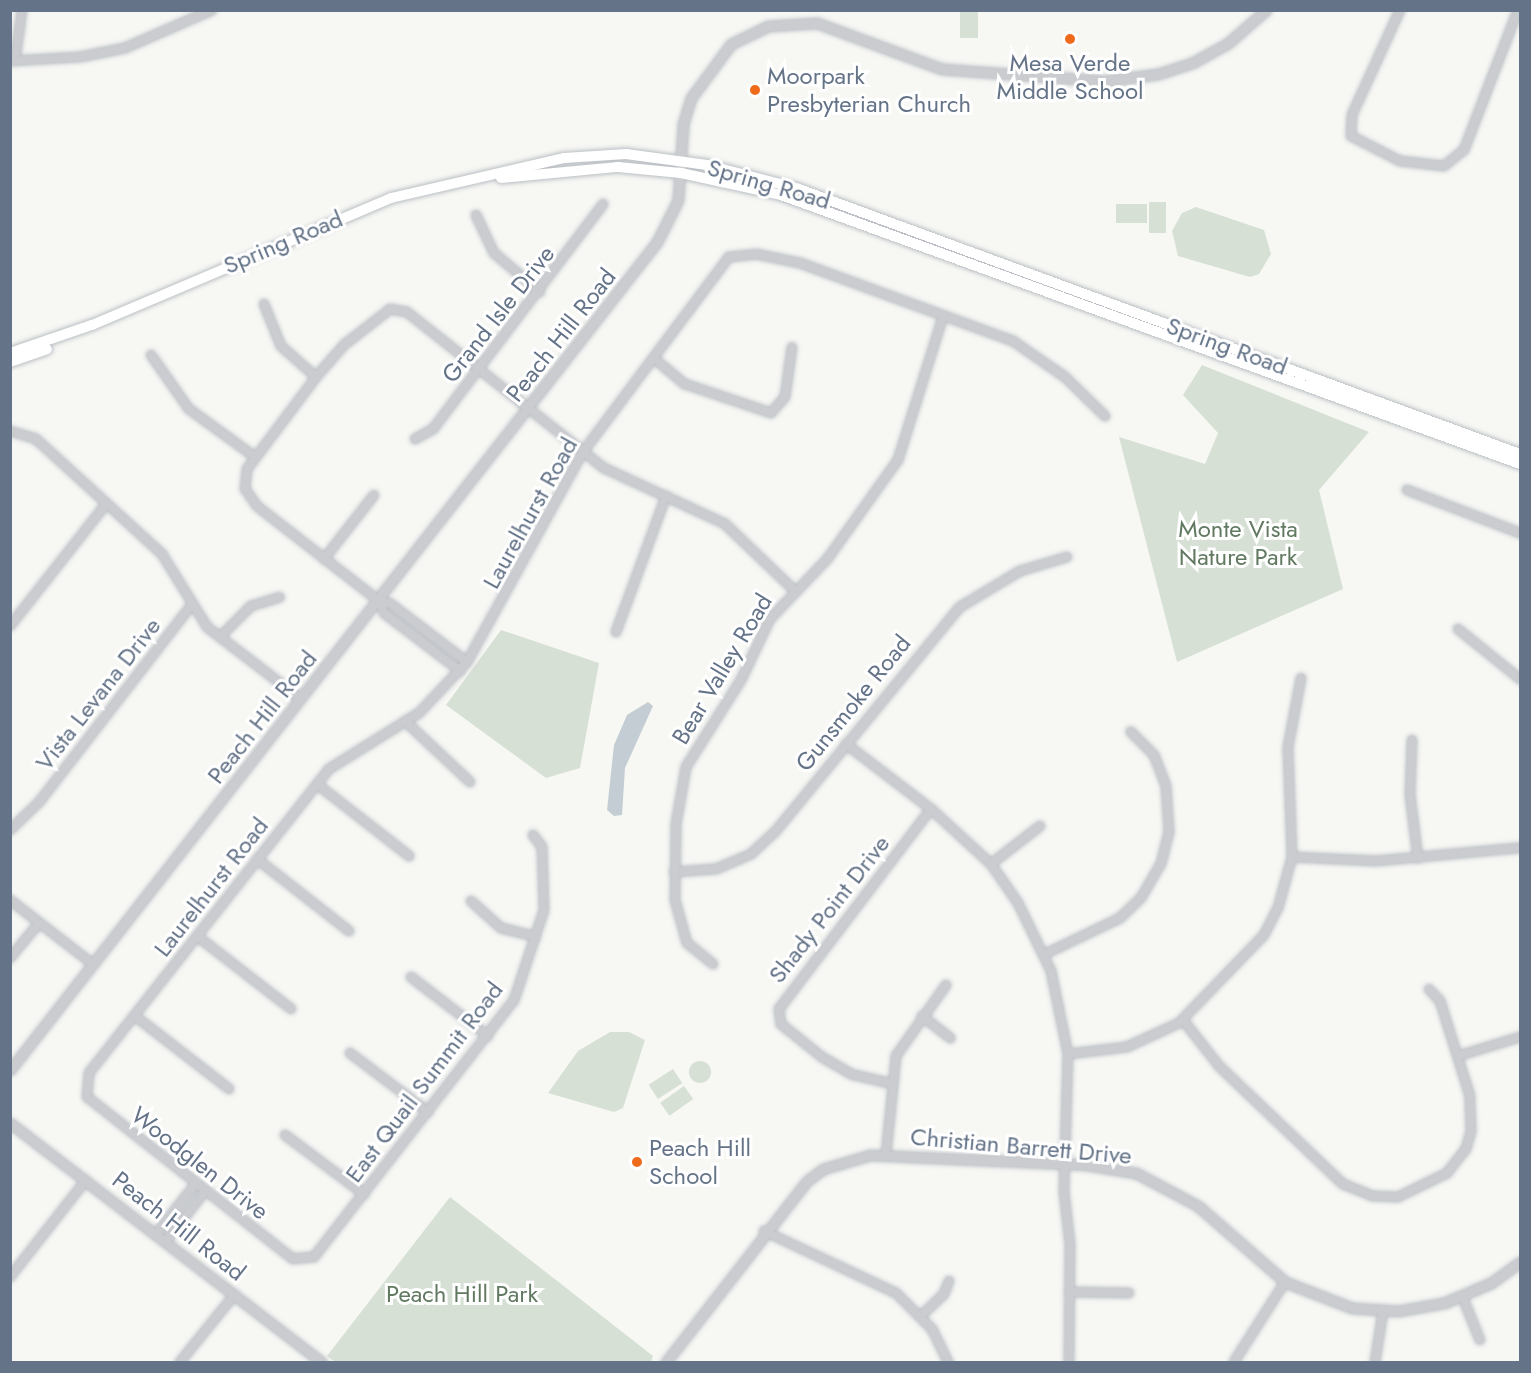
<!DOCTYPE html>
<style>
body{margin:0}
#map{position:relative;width:1531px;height:1373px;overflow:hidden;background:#f7f8f4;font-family:Jost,sans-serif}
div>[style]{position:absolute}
.green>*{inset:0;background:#d7e0d5;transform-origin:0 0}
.round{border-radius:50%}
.water>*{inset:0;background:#c5cdd4}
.roads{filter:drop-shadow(0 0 2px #bbbfc5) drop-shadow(0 0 2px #bbbfc5)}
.minor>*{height:8px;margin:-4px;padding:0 4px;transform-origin:4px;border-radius:4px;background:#caccd0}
.tertiary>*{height:9px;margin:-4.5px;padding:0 4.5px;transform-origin:4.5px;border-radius:4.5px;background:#caccd0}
.secondary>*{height:10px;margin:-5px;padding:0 5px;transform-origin:5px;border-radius:5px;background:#fff}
.dots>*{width:16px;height:16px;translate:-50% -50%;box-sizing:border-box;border:3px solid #fff;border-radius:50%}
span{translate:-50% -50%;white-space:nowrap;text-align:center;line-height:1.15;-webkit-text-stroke:6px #fff;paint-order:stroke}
.poi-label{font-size:24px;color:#647388}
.left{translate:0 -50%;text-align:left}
.street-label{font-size:24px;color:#647388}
.park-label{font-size:24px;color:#617960}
.frame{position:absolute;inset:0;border:12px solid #647388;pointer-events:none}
</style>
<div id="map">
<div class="green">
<div style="left:960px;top:11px;width:18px;height:27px"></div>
<div style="left:1149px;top:202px;width:17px;height:31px"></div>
<div style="left:1116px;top:204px;width:31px;height:19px"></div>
<div style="clip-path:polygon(1196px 207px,1264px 230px,1271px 254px,1259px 274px,1250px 277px,1178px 256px,1172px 231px,1182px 213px)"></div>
<div style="clip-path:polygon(1202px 365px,1369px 432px,1319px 490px,1343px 589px,1177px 662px,1119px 437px,1205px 464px,1218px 433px,1183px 395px)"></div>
<div style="clip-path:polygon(501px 630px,599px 663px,580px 768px,546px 778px,446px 705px)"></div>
<div style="clip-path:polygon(610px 1032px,629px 1032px,645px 1040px,623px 1108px,614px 1112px,548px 1093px,578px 1051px)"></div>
<div class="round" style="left:689px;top:1061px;width:22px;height:22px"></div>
<div style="left:673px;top:1069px;width:17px;height:29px;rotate:57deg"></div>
<div style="left:684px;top:1086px;width:16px;height:29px;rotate:55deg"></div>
<div style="clip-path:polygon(450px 1197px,653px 1356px,651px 1362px,335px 1362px,327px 1356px)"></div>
</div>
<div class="water">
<div style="clip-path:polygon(648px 702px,653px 706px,625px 768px,622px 815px,614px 816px,607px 810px,614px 745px,627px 715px)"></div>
</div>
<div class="roads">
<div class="minor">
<div style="left:1400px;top:10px;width:115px;rotate:114.6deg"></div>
<div style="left:1352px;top:115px;width:21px;rotate:93deg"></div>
<div style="left:1351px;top:136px;width:55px;rotate:27deg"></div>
<div style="left:1400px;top:161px;width:44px;rotate:6.5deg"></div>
<div style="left:1444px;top:166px;width:26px;rotate:-39deg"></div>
<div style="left:1464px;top:150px;width:150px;rotate:-68.9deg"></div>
<div style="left:10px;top:61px;width:70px;rotate:-3.3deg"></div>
<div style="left:80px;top:57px;width:46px;rotate:-11.3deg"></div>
<div style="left:125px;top:48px;width:95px;rotate:-23.6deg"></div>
<div style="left:15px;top:61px;width:51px;rotate:-82.2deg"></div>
<div style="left:476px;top:215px;width:42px;rotate:64.7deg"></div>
<div style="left:494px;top:253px;width:60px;rotate:40.3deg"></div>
<div style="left:264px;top:304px;width:45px;rotate:68deg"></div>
<div style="left:281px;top:346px;width:47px;rotate:41.5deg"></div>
<div style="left:151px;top:355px;width:66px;rotate:54.9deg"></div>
<div style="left:189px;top:409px;width:82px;rotate:36deg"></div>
<div style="left:656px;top:360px;width:38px;rotate:40deg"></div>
<div style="left:685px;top:384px;width:91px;rotate:18.6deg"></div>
<div style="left:771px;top:413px;width:21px;rotate:-49deg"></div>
<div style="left:785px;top:397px;width:50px;rotate:-82deg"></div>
<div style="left:10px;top:431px;width:27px;rotate:17deg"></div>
<div style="left:36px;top:439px;width:171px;rotate:42.4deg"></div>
<div style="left:162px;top:554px;width:86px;rotate:58.3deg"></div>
<div style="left:207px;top:627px;width:118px;rotate:37.5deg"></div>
<div style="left:415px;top:439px;width:21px;rotate:-29deg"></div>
<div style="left:433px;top:429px;width:282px;rotate:-52.9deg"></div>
<div style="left:1407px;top:490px;width:121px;rotate:20.8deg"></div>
<div style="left:324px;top:559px;width:81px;rotate:-52deg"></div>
<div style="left:379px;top:601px;width:13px;rotate:67deg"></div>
<div style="left:384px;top:613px;width:96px;rotate:37.3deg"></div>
<div style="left:10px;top:626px;width:155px;rotate:-51.8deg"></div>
<div style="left:1458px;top:629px;width:80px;rotate:38.9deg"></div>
<div style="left:616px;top:632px;width:145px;rotate:-69.8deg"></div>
<div style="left:220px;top:637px;width:44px;rotate:-45deg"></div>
<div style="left:251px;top:606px;width:30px;rotate:-17deg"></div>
<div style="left:467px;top:662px;width:96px;rotate:-142.7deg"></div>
<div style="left:391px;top:604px;width:12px;rotate:-166deg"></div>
<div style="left:379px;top:601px;width:155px;rotate:-142.1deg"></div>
<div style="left:257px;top:506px;width:21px;rotate:-125deg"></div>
<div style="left:245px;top:489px;width:20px;rotate:-84deg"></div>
<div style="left:247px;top:469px;width:115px;rotate:-53.1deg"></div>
<div style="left:316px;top:377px;width:43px;rotate:-48.8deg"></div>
<div style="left:344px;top:345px;width:58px;rotate:-38deg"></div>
<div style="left:390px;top:309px;width:17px;rotate:10deg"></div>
<div style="left:407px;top:312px;width:251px;rotate:38.4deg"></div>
<div style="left:604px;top:468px;width:133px;rotate:24.8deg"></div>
<div style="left:725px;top:524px;width:97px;rotate:43.7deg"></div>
<div style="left:405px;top:721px;width:89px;rotate:43.2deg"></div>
<div style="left:1412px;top:740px;width:55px;rotate:92.1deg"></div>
<div style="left:1410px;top:795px;width:64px;rotate:82.8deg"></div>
<div style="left:846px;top:744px;width:107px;rotate:37.4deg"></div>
<div style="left:931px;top:809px;width:81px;rotate:42.5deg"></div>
<div style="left:991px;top:864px;width:47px;rotate:55.3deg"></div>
<div style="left:1018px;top:903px;width:76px;rotate:64.1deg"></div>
<div style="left:1051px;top:971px;width:85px;rotate:78.4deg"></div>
<div style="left:1068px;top:1054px;width:138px;rotate:91.7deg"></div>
<div style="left:1064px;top:1192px;width:52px;rotate:83.4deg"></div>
<div style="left:1070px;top:1244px;width:118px;rotate:90.5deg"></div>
<div style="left:317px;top:784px;width:117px;rotate:38deg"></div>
<div style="left:10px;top:830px;width:42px;rotate:-44deg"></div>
<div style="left:40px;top:801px;width:245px;rotate:-52.3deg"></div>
<div style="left:533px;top:835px;width:15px;rotate:53deg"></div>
<div style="left:542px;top:847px;width:63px;rotate:88.2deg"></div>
<div style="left:544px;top:910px;width:95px;rotate:108.4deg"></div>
<div style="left:514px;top:1000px;width:326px;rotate:127.9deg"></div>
<div style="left:314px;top:1257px;width:21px;rotate:175deg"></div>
<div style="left:293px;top:1259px;width:262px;rotate:-141.8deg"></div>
<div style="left:87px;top:1097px;width:24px;rotate:-85deg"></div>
<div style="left:89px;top:1073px;width:387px;rotate:-51.7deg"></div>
<div style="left:329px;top:769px;width:106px;rotate:-31.9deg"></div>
<div style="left:419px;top:713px;width:70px;rotate:-46.7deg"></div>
<div style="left:467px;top:662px;width:240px;rotate:-61.1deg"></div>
<div style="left:583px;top:452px;width:244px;rotate:-53.2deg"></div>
<div style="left:729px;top:257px;width:27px;rotate:-6deg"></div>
<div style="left:756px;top:254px;width:45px;rotate:11.6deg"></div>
<div style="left:800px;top:263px;width:227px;rotate:20.1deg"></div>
<div style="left:1013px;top:341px;width:63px;rotate:34.7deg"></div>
<div style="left:1065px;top:377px;width:56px;rotate:44.3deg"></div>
<div style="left:1292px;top:857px;width:84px;rotate:2.7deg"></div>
<div style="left:1376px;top:861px;width:145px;rotate:-5.2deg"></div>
<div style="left:257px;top:859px;width:117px;rotate:38deg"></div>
<div style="left:991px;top:864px;width:62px;rotate:-37.8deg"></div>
<div style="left:674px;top:872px;width:42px;rotate:-4.1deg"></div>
<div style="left:716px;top:869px;width:38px;rotate:-23deg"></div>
<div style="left:751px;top:854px;width:33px;rotate:-43deg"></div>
<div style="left:775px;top:832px;width:291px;rotate:-50.6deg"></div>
<div style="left:960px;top:607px;width:70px;rotate:-31deg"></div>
<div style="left:1020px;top:571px;width:49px;rotate:-16.6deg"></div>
<div style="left:10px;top:900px;width:106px;rotate:37.7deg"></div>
<div style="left:471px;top:901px;width:40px;rotate:42deg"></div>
<div style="left:501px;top:928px;width:36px;rotate:14deg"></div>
<div style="left:197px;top:936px;width:119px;rotate:37.8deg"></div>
<div style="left:1045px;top:954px;width:83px;rotate:-25.6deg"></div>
<div style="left:1120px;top:918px;width:29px;rotate:-44deg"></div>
<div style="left:1141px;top:898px;width:39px;rotate:-60deg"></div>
<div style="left:1161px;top:864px;width:34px;rotate:-76deg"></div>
<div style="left:1169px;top:831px;width:45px;rotate:-93.8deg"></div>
<div style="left:1166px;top:786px;width:33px;rotate:-111deg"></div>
<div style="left:1154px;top:755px;width:33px;rotate:-135deg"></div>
<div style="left:10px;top:958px;width:45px;rotate:-50.4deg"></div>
<div style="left:713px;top:964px;width:33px;rotate:-141deg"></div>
<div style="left:687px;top:943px;width:45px;rotate:-105.6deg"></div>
<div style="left:675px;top:900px;width:76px;rotate:-89.2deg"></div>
<div style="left:676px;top:824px;width:58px;rotate:-80deg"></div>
<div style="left:686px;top:767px;width:103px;rotate:-57.7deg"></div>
<div style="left:741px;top:680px;width:68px;rotate:-64.6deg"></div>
<div style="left:770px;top:619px;width:84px;rotate:-46.4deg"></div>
<div style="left:828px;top:558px;width:120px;rotate:-54.5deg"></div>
<div style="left:898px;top:460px;width:151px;rotate:-72.6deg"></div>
<div style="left:411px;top:977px;width:97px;rotate:37.5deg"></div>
<div style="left:135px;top:1016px;width:119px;rotate:37.8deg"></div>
<div style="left:922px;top:1016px;width:36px;rotate:38deg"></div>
<div style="left:1183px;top:1020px;width:60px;rotate:51.8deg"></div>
<div style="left:1220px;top:1067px;width:170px;rotate:43.6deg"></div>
<div style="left:1343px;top:1184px;width:31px;rotate:22deg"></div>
<div style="left:1372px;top:1196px;width:26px;rotate:2deg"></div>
<div style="left:1398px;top:1197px;width:55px;rotate:-26.1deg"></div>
<div style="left:1447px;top:1173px;width:31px;rotate:-52deg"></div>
<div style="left:1466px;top:1149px;width:18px;rotate:-74deg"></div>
<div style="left:1471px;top:1132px;width:36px;rotate:-92deg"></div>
<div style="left:1470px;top:1096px;width:100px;rotate:-107.5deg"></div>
<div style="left:1440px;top:1001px;width:16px;rotate:-133deg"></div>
<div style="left:350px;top:1053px;width:98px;rotate:37.1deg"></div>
<div style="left:1068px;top:1054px;width:59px;rotate:-6.8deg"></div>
<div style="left:1127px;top:1047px;width:57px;rotate:-24.8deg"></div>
<div style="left:1179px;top:1023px;width:122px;rotate:-46deg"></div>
<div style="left:1264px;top:935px;width:30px;rotate:-63deg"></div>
<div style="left:1278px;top:908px;width:53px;rotate:-74.6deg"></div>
<div style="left:1292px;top:857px;width:110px;rotate:-92.1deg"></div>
<div style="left:1288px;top:747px;width:70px;rotate:-79.3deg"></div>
<div style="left:1458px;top:1056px;width:65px;rotate:-17deg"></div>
<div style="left:889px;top:1083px;width:37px;rotate:-167deg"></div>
<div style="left:853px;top:1075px;width:36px;rotate:-150deg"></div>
<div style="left:822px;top:1057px;width:53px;rotate:-141.2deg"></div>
<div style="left:781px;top:1024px;width:15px;rotate:-98deg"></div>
<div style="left:779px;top:1009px;width:251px;rotate:-52.8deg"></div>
<div style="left:285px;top:1135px;width:99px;rotate:36.8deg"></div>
<div style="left:886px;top:1155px;width:100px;rotate:-84.2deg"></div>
<div style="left:896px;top:1056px;width:87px;rotate:-54.8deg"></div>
<div style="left:764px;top:1231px;width:146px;rotate:25.2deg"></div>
<div style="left:896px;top:1293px;width:51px;rotate:45deg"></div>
<div style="left:932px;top:1329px;width:37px;rotate:64deg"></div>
<div style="left:157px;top:1233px;width:63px;rotate:-52deg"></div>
<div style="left:167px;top:1240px;width:62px;rotate:-52.2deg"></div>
<div style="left:10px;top:1277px;width:123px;rotate:-51.9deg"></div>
<div style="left:1069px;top:1292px;width:60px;rotate:1deg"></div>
<div style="left:1463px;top:1298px;width:45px;rotate:68deg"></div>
<div style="left:921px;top:1316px;width:32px;rotate:-44deg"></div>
<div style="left:944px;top:1294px;width:14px;rotate:-69deg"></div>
<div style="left:180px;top:1362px;width:87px;rotate:-51deg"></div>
<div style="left:1234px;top:1362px;width:95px;rotate:-57.5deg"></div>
<div style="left:1375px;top:1362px;width:52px;rotate:-81.1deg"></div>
</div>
<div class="tertiary">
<div style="left:10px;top:1070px;width:1051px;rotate:-52deg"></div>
<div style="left:657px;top:242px;width:47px;rotate:-63.4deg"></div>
<div style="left:678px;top:200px;width:76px;rotate:-86.2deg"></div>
<div style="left:683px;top:124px;width:27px;rotate:-73deg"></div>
<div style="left:691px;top:98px;width:67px;rotate:-53.5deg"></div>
<div style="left:731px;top:44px;width:41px;rotate:-25.9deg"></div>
<div style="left:768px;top:26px;width:49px;rotate:-3.5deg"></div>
<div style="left:817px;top:23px;width:133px;rotate:20.2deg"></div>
<div style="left:942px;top:69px;width:163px;rotate:4.2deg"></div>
<div style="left:1105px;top:81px;width:53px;rotate:-7.5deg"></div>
<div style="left:1158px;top:74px;width:38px;rotate:-18deg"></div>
<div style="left:1194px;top:62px;width:38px;rotate:-29deg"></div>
<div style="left:1227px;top:44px;width:52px;rotate:-41.1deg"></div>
<div style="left:10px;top:1123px;width:393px;rotate:37.5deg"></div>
<div style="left:666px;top:1362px;width:229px;rotate:-52.1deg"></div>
<div style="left:807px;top:1181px;width:20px;rotate:-37deg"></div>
<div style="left:823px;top:1169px;width:49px;rotate:-16.6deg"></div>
<div style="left:870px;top:1155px;width:217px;rotate:2.6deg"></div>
<div style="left:1087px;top:1165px;width:50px;rotate:9.3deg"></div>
<div style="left:1136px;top:1173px;width:70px;rotate:28deg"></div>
<div style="left:1198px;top:1206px;width:116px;rotate:41.1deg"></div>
<div style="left:1285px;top:1282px;width:72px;rotate:21.2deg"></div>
<div style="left:1352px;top:1308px;width:46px;rotate:3.7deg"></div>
<div style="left:1398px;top:1311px;width:47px;rotate:-9.9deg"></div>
<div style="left:1444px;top:1303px;width:51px;rotate:-23.1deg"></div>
<div style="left:1491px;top:1283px;width:36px;rotate:-36deg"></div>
</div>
<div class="secondary">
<div style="left:501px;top:178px;width:118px;rotate:-5.4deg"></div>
<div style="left:618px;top:167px;width:63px;rotate:5.4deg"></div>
<div style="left:681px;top:173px;width:102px;rotate:12.4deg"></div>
<div style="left:781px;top:195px;width:786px;rotate:20deg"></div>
<div style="left:10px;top:353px;width:87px;rotate:-18.9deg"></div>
<div style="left:92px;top:325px;width:325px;rotate:-23deg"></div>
<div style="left:391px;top:198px;width:178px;rotate:-13deg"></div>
<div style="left:564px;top:158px;width:62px;rotate:-3.7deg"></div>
<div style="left:626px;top:154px;width:82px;rotate:7.7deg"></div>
<div style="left:707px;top:165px;width:95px;rotate:14.6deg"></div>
<div style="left:799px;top:189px;width:768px;rotate:20.18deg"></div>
<div style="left:10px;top:362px;width:39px;rotate:-19deg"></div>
</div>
</div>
<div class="dots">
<div style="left:1070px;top:39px;background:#f06a1c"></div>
<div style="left:755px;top:90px;background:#f06a1c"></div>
<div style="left:637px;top:1162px;background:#f06a1c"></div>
</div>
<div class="poi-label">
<span style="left:1070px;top:77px">Mesa Verde<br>Middle School</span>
<span class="left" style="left:767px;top:90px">Moorpark<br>Presbyterian Church</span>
<span class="left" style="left:649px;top:1162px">Peach Hill<br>School</span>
</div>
<div class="street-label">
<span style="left:769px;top:184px;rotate:16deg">Spring Road</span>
<span style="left:283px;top:242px;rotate:-23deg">Spring Road</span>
<span style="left:498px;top:314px;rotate:-52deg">Grand Isle Drive</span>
<span style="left:561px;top:335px;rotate:-52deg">Peach Hill Road</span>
<span style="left:1227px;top:346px;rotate:20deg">Spring Road</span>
<span style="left:530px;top:513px;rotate:-61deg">Laurelhurst Road</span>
<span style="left:722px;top:669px;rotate:-59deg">Bear Valley Road</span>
<span style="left:98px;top:694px;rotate:-52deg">Vista Levana Drive</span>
<span style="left:853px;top:703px;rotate:-51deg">Gunsmoke Road</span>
<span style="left:262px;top:717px;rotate:-52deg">Peach Hill Road</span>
<span style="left:211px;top:887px;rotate:-52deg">Laurelhurst Road</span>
<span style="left:829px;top:909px;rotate:-52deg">Shady Point Drive</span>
<span style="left:424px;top:1082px;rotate:-53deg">East Quail Summit Road</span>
<span style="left:1021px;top:1146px;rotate:5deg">Christian Barrett Drive</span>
<span style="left:200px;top:1163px;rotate:38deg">Woodglen Drive</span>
<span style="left:179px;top:1226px;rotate:38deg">Peach Hill Road</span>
</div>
<div class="park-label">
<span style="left:1238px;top:543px">Monte Vista<br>Nature Park</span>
<span style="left:462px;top:1294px">Peach Hill Park</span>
</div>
<div class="frame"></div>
</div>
